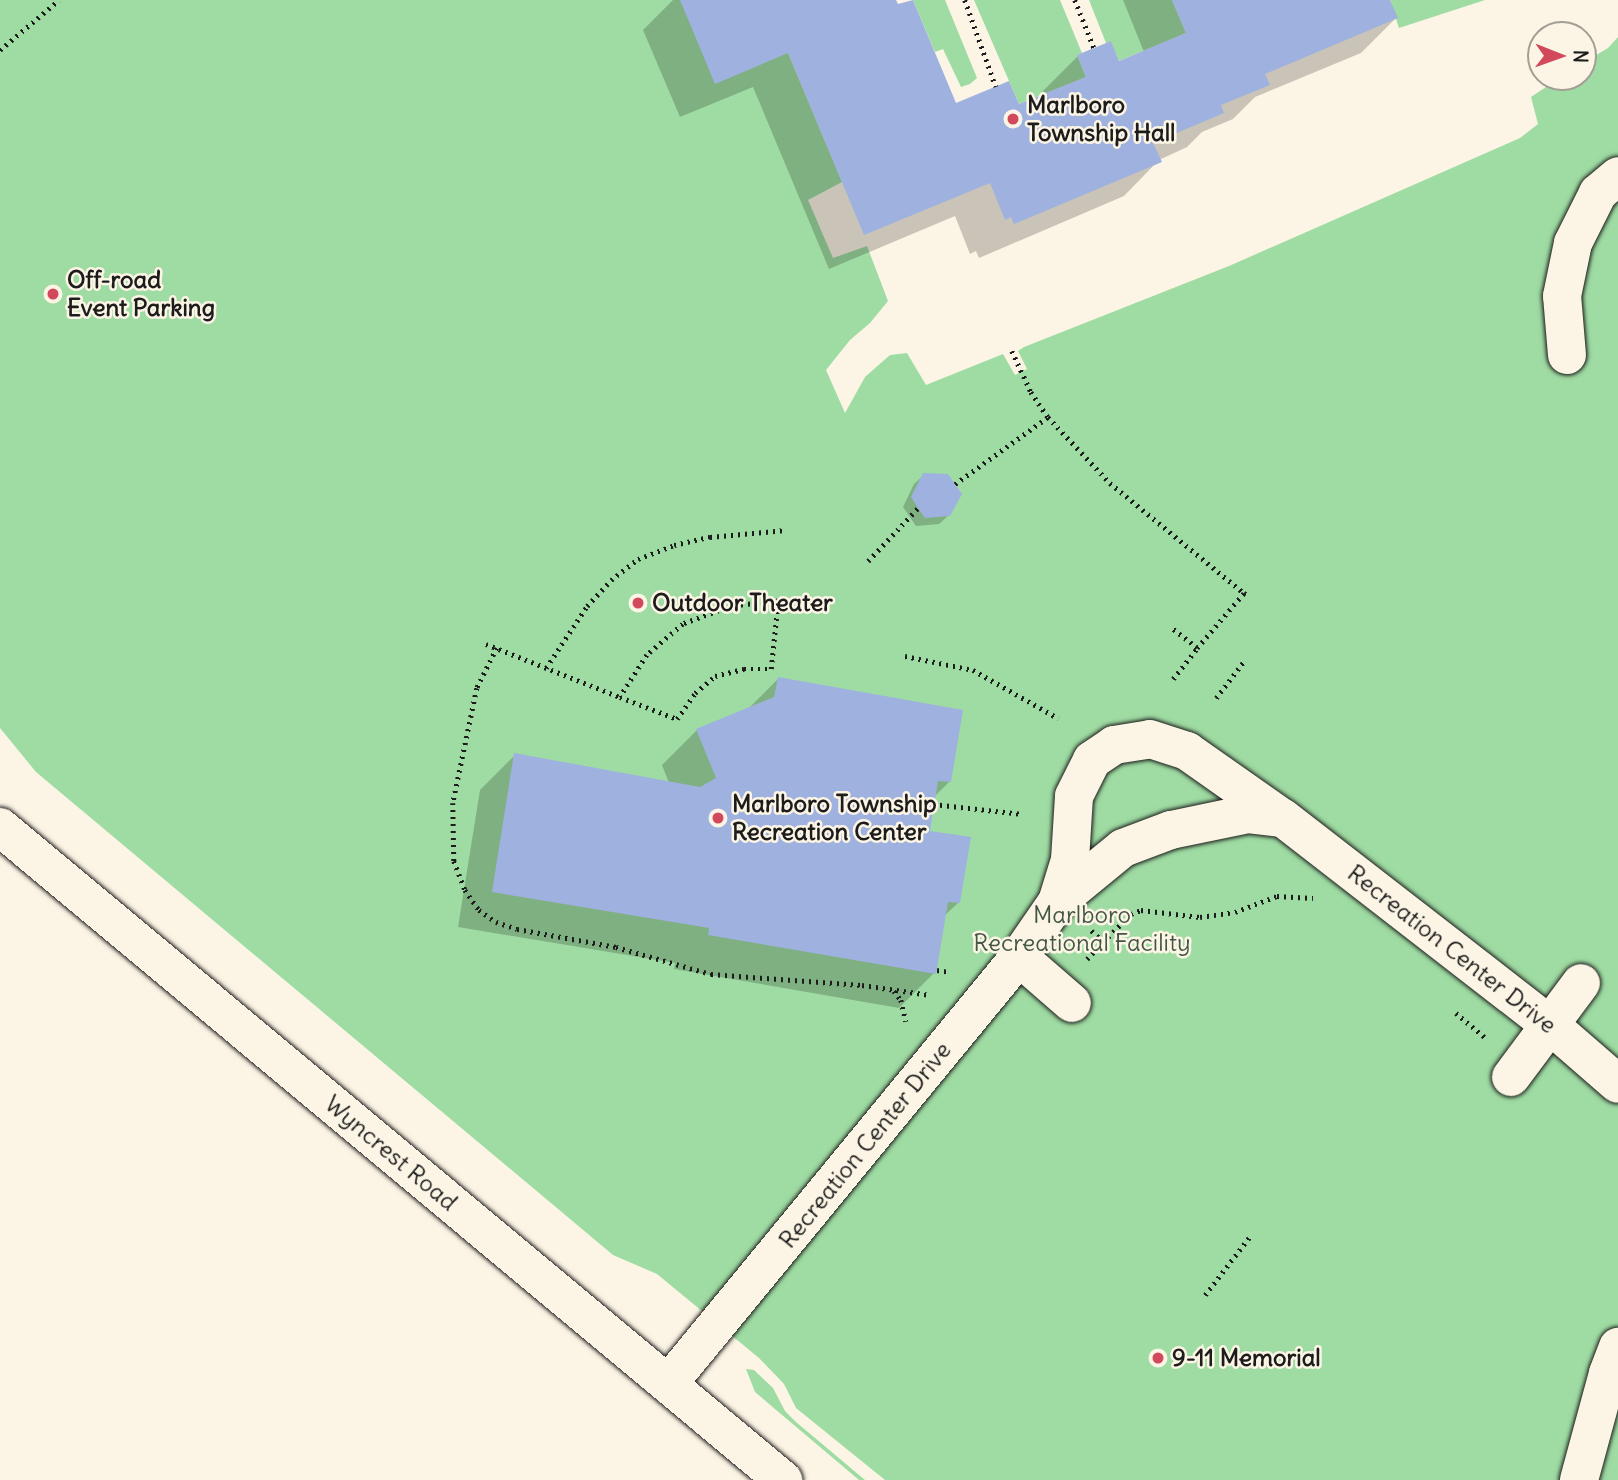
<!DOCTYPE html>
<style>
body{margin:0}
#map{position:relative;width:1618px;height:1480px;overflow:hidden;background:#fcf5e5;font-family:Delius,sans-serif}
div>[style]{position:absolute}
.green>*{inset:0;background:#9fdca3}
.shadow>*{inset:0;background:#0003}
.building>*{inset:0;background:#9fb1df}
.path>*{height:4.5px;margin-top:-2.25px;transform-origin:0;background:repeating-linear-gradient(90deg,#1c1c1c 0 2px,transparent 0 7px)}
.roads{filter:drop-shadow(0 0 2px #1c1c1c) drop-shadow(0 0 2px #1c1c1c)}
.minor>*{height:38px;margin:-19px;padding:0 19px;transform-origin:19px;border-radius:19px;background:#fcf5e5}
.dots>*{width:19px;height:19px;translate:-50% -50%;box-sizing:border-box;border:4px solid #fcf5e5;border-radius:50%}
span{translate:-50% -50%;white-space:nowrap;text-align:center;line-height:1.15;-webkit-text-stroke:5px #fcf5e5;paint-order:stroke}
.poi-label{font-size:24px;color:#1c1c1c;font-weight:700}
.left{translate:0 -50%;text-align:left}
.park-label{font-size:24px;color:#435644}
.street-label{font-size:24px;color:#1c1c1c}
.north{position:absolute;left:1527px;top:21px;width:70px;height:70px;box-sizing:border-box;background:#fcf5e5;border:2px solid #a29e95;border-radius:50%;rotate:91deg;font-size:19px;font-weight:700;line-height:28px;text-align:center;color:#1c1c1c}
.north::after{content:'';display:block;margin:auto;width:24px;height:32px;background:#d1495b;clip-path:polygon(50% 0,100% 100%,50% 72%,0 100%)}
</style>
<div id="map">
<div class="green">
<div style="clip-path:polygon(0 0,680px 0,788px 53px,842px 182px,808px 200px,833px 258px,867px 246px,888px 301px,870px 323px,850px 340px,826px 370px,845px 413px,865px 377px,890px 355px,907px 353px,926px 385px,1003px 354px,1015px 375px,1027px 369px,1018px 351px,1024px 347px,1229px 266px,1520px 138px,1538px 124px,1531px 97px,1561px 77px,1583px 77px,1583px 63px,1608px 48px,1618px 37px,1618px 1480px,885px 1480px,796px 1408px,784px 1384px,759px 1358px,657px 1274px,613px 1255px,36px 772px,0 728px)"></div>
<div style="clip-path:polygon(913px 0,945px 0,977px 78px,970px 84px,961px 87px,943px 49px,935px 52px)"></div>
<div style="clip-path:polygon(974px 0,1060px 0,1082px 53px,1077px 55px,1086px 77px,1019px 104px)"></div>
<div style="clip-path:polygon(1089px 0,1172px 0,1186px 33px,1119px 61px,1111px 42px,1106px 43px)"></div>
<div style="clip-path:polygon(1390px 0,1485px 0,1399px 28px)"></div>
<div style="clip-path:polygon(746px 1369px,754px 1370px,773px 1388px,785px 1411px,796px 1422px,865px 1480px,859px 1480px,755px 1392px)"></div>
</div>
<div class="shadow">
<div style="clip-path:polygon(673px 0,894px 0,955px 105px,1018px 107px,1044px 96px,1043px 91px,1078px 56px,1118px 63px,1144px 52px,1123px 0,1389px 0,1396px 18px,1361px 53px,1255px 97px,1233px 119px,1202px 132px,1187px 147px,1159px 160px,1124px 196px,979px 258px,976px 251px,970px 254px,955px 216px,829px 269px,753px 87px,680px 117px,643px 30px)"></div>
<div style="clip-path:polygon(924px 475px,949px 515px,939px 524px,916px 526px,903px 507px,914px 484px)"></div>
<div style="clip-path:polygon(778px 679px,950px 781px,934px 797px,928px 833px,958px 903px,943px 917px,934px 973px,899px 1008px,674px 969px,675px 963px,458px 927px,480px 790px,515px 755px,669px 783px,662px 765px,697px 730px,747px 710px)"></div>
</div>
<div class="building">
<div style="clip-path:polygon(680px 0,896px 0,898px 4px,913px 0,956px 103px,1009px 81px,1019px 104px,1086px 77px,1077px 55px,1111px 41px,1119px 61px,1186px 33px,1172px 0,1390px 0,1398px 18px,1265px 74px,1270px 85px,1221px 105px,1224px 113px,1153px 143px,1162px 162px,1014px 224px,1011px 217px,1005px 220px,990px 183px,864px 235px,788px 53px,715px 84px)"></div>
<div style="clip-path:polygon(923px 473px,948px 474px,962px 494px,950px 516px,925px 518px,918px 508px,911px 497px)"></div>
<div style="clip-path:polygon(778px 677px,963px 710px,951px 782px,938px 781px,930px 831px,971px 837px,960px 903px,948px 902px,936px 974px,708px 935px,709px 928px,492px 892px,514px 753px,700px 787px,716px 778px,696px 729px,774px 697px)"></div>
</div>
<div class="path">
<div style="left:965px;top:0;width:92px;rotate:70.4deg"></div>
<div style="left:1075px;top:0;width:52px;rotate:68.4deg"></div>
<div style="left:0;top:50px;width:77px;rotate:-40.3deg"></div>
<div style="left:1012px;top:351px;width:45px;rotate:65.1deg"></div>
<div style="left:1031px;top:392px;width:30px;rotate:56deg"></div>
<div style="left:955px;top:484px;width:115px;rotate:-35.8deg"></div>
<div style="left:1048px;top:417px;width:91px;rotate:46.8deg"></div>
<div style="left:1110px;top:483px;width:173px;rotate:39.4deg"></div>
<div style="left:868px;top:561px;width:73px;rotate:-46.7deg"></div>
<div style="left:486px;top:644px;width:144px;rotate:21.6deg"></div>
<div style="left:620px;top:697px;width:61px;rotate:21.1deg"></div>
<div style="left:677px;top:719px;width:32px;rotate:-55deg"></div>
<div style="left:695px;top:693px;width:26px;rotate:-40deg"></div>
<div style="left:715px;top:676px;width:30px;rotate:-14deg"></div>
<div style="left:744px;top:669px;width:27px"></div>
<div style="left:771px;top:669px;width:68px;rotate:-84.1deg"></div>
<div style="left:778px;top:601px;width:46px;rotate:173.8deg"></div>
<div style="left:732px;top:606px;width:52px;rotate:159.8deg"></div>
<div style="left:683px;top:624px;width:48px;rotate:139.3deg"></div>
<div style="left:647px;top:655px;width:50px;rotate:122.7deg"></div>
<div style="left:497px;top:648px;width:45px;rotate:116.6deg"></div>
<div style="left:477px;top:688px;width:117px;rotate:101.8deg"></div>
<div style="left:453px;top:803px;width:58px;rotate:89deg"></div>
<div style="left:454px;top:861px;width:31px;rotate:69deg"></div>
<div style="left:465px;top:890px;width:24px;rotate:55deg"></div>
<div style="left:479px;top:910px;width:21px;rotate:35deg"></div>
<div style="left:496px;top:922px;width:22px;rotate:18deg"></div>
<div style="left:517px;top:929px;width:101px;rotate:10.3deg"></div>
<div style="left:616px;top:947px;width:99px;rotate:15.9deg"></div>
<div style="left:711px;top:974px;width:151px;rotate:4.2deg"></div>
<div style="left:862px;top:985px;width:69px;rotate:8.4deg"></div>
<div style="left:1197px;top:648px;width:72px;rotate:-49.5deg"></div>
<div style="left:1244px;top:593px;width:6px;rotate:31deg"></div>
<div style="left:905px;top:656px;width:69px;rotate:11.6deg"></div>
<div style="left:973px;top:670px;width:98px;rotate:29.5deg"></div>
<div style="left:546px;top:668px;width:74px;rotate:-56.5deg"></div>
<div style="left:587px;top:606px;width:35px;rotate:-47deg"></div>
<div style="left:611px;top:580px;width:34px;rotate:-38deg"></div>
<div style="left:638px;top:559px;width:39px;rotate:-21deg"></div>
<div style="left:674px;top:545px;width:37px;rotate:-13deg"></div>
<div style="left:710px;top:537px;width:76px;rotate:-5.3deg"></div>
<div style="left:1173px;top:679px;width:39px;rotate:-52deg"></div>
<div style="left:1197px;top:648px;width:31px;rotate:-142deg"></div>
<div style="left:1216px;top:698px;width:48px;rotate:-52.7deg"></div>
<div style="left:933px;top:804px;width:90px;rotate:6.4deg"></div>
<div style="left:1103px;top:942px;width:40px;rotate:-45deg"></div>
<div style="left:1131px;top:914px;width:11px;rotate:-22deg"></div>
<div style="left:1141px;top:910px;width:59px;rotate:6.8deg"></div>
<div style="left:1200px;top:917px;width:35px;rotate:-8deg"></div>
<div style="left:1235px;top:912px;width:45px;rotate:-20.9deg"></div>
<div style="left:1277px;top:896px;width:36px;rotate:3deg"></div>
<div style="left:1087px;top:959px;width:23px;rotate:-47deg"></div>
<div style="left:1103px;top:942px;width:18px;rotate:-137deg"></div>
<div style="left:937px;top:970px;width:12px;rotate:9deg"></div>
<div style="left:894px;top:991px;width:11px;rotate:52deg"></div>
<div style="left:901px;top:1000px;width:22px;rotate:77deg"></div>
<div style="left:1456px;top:1013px;width:40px;rotate:40deg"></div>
<div style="left:1205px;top:1295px;width:76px;rotate:-52.5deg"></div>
</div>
<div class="roads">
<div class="minor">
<div style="left:1567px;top:355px;width:59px;rotate:-94.8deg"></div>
<div style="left:1562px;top:296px;width:54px;rotate:-78.3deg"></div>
<div style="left:1573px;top:243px;width:56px;rotate:-63.4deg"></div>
<div style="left:1598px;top:193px;width:26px;rotate:-40deg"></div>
<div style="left:0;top:827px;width:1020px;rotate:39.83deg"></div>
<div style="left:1057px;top:902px;width:44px;rotate:-72.8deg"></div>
<div style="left:1070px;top:860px;width:64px;rotate:-86.4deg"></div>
<div style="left:1074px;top:796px;width:40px;rotate:-63.4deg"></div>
<div style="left:1092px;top:760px;width:27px;rotate:-34deg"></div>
<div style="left:1114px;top:745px;width:36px;rotate:-9deg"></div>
<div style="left:1150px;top:739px;width:39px;rotate:18deg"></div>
<div style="left:1187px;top:751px;width:115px;rotate:35.1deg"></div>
<div style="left:1019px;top:957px;width:70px;rotate:41deg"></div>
<div style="left:1511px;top:1077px;width:117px;rotate:-53.3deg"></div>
<div style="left:668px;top:1384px;width:553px;rotate:-50.58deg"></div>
<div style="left:1019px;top:957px;width:67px;rotate:-55.4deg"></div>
<div style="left:1057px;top:902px;width:85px;rotate:-39.3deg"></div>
<div style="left:1123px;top:848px;width:51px;rotate:-20.6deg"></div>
<div style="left:1171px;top:830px;width:79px;rotate:-11.7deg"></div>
<div style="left:1248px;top:814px;width:35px;rotate:7deg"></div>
<div style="left:1283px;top:818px;width:336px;rotate:37.8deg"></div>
<div style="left:1549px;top:1024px;width:91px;rotate:41deg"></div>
<div style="left:1579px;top:1480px;width:111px;rotate:-74.8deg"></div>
<div style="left:1608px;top:1373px;width:28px;rotate:-69deg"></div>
</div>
</div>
<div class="dots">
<div style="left:1013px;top:119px;background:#d1495b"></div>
<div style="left:53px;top:294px;background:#d1495b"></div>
<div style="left:638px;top:603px;background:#d1495b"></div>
<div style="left:718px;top:818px;background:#d1495b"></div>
<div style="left:1158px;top:1358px;background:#d1495b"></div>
</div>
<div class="poi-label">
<span class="left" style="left:1027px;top:119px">Marlboro<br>Township Hall</span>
<span class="left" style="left:67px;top:294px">Off-road<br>Event Parking</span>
<span class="left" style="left:652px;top:603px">Outdoor Theater</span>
<span class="left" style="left:732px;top:818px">Marlboro Township<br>Recreation Center</span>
<span class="left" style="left:1172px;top:1358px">9-11 Memorial</span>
</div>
<div class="park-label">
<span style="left:1082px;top:929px">Marlboro<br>Recreational Facility</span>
</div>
<div class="street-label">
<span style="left:1452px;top:949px;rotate:38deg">Recreation Center Drive</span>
<span style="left:865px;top:1145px;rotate:-51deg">Recreation Center Drive</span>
<span style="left:391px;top:1153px;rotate:40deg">Wyncrest Road</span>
</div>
<div class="north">N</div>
</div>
